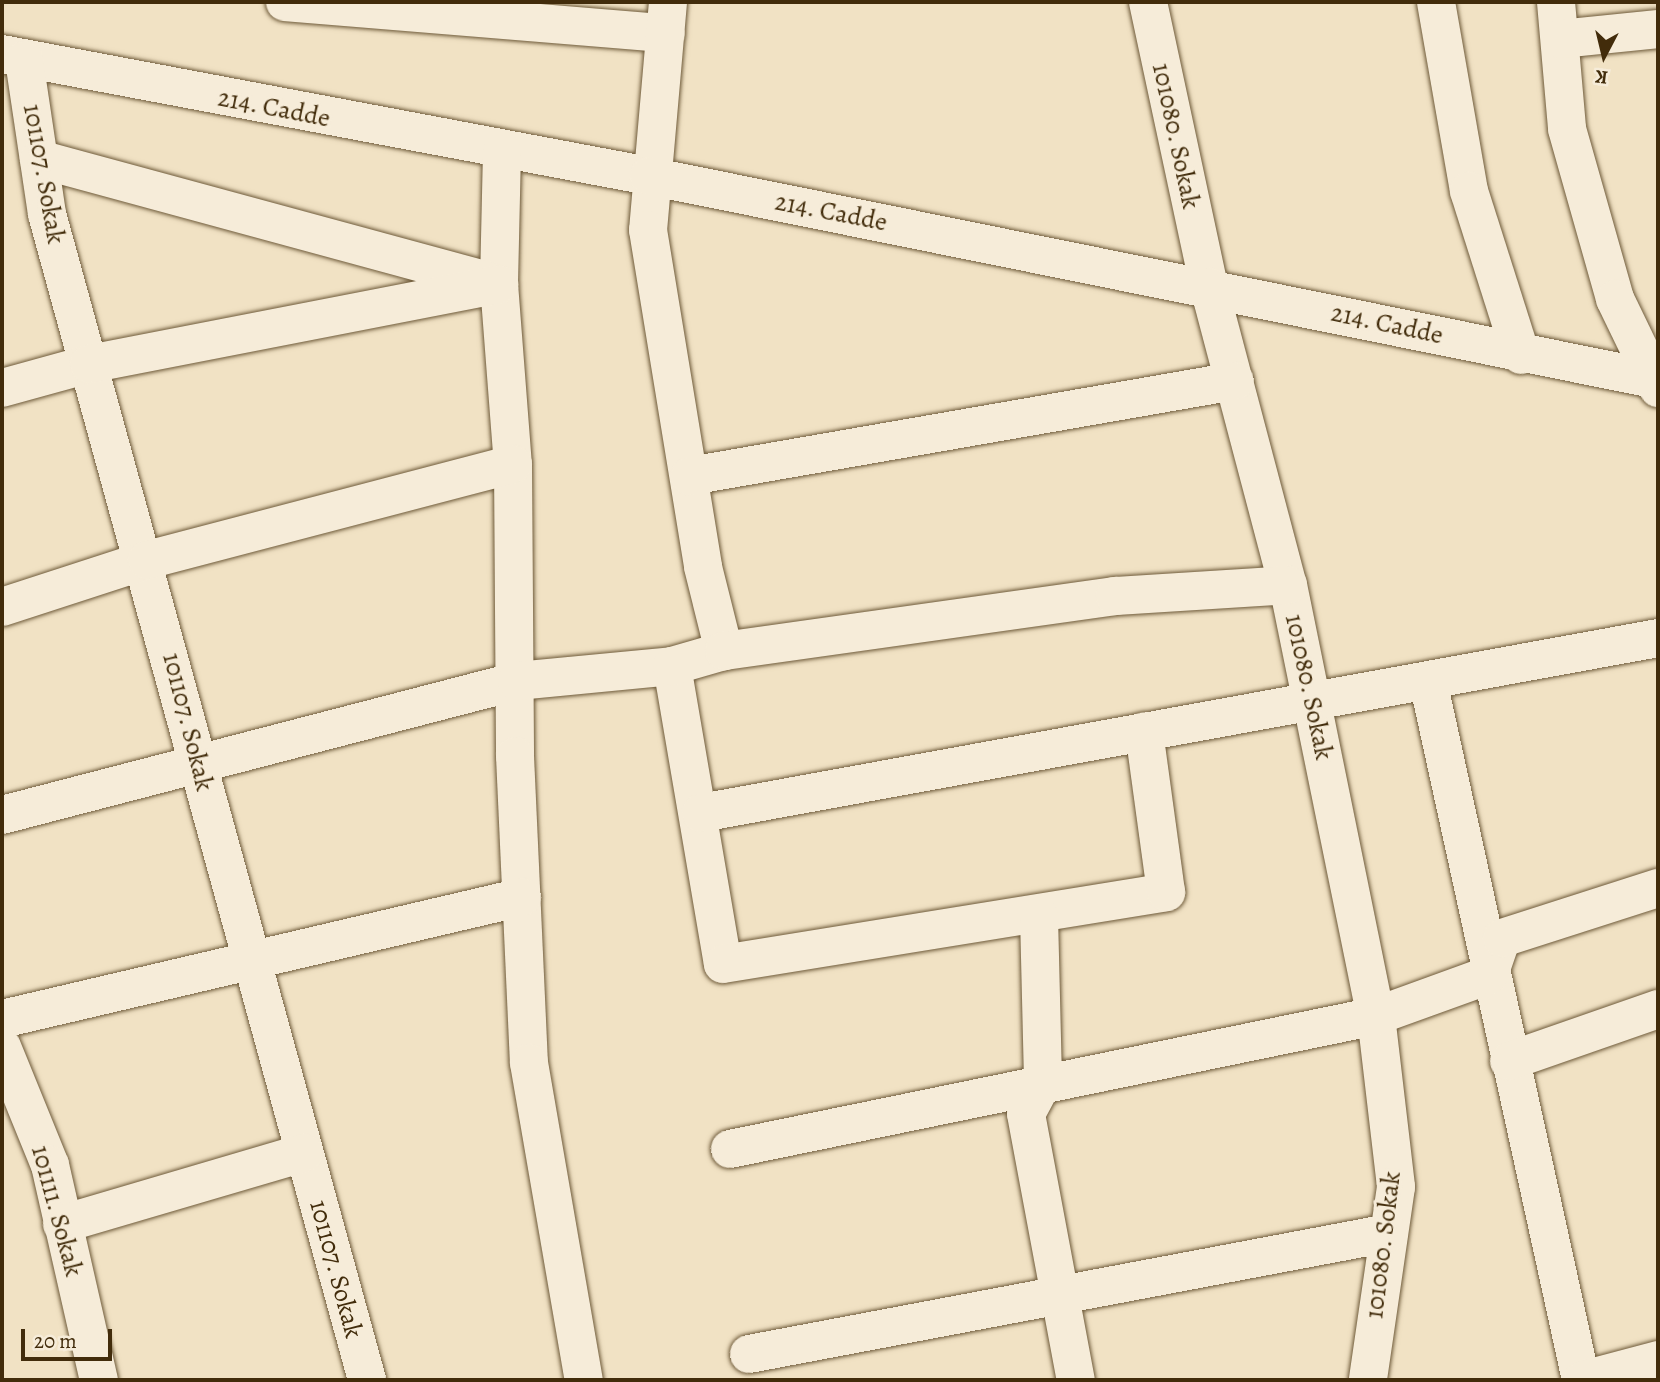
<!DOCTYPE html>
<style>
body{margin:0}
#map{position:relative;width:1660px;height:1382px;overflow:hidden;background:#f1e2c4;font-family:Alegreya,serif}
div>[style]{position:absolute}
.roads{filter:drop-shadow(0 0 2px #6e5a39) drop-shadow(0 0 2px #6e5a39)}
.minor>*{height:38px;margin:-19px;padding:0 19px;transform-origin:19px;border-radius:19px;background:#f6ecd9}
span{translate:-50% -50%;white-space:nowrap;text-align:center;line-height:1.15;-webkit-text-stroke:6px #f6ecd9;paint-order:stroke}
.street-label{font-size:26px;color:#422c0b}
.frame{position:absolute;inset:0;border:4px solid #422c0b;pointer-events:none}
.north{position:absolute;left:1569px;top:21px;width:70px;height:70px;-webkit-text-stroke:5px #f6ecd9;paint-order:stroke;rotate:187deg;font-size:19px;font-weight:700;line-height:28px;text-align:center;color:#422c0b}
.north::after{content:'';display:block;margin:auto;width:24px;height:32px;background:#422c0b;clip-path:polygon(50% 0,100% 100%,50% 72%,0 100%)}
.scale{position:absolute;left:21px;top:1329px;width:91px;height:32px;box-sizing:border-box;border:4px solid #422c0b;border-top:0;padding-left:9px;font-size:21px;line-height:24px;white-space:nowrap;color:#422c0b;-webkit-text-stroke:5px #f6ecd9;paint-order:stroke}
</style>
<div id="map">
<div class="roads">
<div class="minor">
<div style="left:285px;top:2px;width:382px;rotate:4.7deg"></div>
<div style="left:668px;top:2px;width:229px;rotate:95deg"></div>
<div style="left:648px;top:230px;width:341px;rotate:80.7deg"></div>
<div style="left:703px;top:567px;width:87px;rotate:76deg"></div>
<div style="left:1148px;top:2px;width:291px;rotate:77.9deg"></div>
<div style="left:1209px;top:287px;width:308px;rotate:75.2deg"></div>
<div style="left:1288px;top:585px;width:440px;rotate:78.5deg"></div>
<div style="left:1376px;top:1016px;width:172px;rotate:83.3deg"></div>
<div style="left:1396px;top:1187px;width:195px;rotate:98.3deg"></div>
<div style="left:1436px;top:2px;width:192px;rotate:80.1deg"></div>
<div style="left:1469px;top:191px;width:172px;rotate:72.4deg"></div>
<div style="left:1556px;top:2px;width:127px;rotate:85deg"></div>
<div style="left:1567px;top:129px;width:177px;rotate:74.2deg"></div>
<div style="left:1615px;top:299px;width:99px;rotate:64.2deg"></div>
<div style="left:1560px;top:39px;width:99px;rotate:-5.8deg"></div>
<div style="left:2px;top:54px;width:658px;rotate:10.68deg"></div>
<div style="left:649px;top:176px;width:1029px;rotate:11.43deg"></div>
<div style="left:24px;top:60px;width:156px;rotate:81.5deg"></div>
<div style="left:47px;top:214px;width:1209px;rotate:74.65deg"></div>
<div style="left:502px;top:151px;width:133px;rotate:91.3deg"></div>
<div style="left:499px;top:284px;width:181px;rotate:85.6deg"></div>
<div style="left:513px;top:464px;width:292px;rotate:89.6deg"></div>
<div style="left:515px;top:756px;width:307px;rotate:87.4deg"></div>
<div style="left:529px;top:1063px;width:322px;rotate:80.2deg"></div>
<div style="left:39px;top:159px;width:466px;rotate:15.2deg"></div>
<div style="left:2px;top:388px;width:90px;rotate:-15.4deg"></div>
<div style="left:89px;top:364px;width:418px;rotate:-11deg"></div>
<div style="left:690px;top:476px;width:553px;rotate:-9.89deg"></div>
<div style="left:2px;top:607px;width:152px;rotate:-18deg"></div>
<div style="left:147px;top:560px;width:378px;rotate:-14.7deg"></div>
<div style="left:672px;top:666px;width:302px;rotate:80.3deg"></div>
<div style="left:723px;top:964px;width:449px;rotate:-9.2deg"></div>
<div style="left:1166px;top:892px;width:162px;rotate:-97.8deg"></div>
<div style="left:1428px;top:681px;width:716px;rotate:77.65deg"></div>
<div style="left:701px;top:813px;width:973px;rotate:-10.36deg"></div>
<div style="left:2px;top:815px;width:532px;rotate:-14.58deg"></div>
<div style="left:517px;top:681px;width:156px;rotate:-5.5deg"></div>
<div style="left:672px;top:666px;width:54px;rotate:-16.1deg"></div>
<div style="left:724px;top:651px;width:395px;rotate:-8deg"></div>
<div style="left:1115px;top:596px;width:173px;rotate:-3.6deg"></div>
<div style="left:1039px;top:916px;width:166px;rotate:88.6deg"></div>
<div style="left:1043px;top:1082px;width:36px;rotate:118deg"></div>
<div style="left:1026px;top:1114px;width:271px;rotate:79.4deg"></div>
<div style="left:2px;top:1019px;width:534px;rotate:-13.2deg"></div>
<div style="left:2px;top:1047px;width:127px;rotate:67.9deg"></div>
<div style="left:50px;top:1165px;width:221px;rotate:77.2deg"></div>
<div style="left:1509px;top:1061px;width:158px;rotate:-19.2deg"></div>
<div style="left:730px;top:1149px;width:660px;rotate:-11.63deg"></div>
<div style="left:1376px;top:1016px;width:120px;rotate:-19.9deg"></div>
<div style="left:1489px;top:975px;width:39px;rotate:-71deg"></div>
<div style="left:1502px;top:938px;width:164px;rotate:-17.8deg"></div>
<div style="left:62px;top:1224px;width:252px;rotate:-16.4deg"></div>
<div style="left:749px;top:1354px;width:651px;rotate:-10.71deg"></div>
<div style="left:1583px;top:1380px;width:78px;rotate:-14.9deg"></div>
</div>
</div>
<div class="street-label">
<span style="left:274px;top:108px;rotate:11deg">214. Cadde</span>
<span style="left:1176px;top:136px;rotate:78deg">101080. Sokak</span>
<span style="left:44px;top:174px;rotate:80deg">101107. Sokak</span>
<span style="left:831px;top:212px;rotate:11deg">214. Cadde</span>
<span style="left:1387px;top:324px;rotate:12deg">214. Cadde</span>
<span style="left:1309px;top:687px;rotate:78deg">101080. Sokak</span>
<span style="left:188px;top:722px;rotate:76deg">101107. Sokak</span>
<span style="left:57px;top:1211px;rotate:75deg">101111. Sokak</span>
<span style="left:1383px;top:1245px;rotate:-83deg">101080. Sokak</span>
<span style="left:336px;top:1269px;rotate:75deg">101107. Sokak</span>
</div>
<div class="frame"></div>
<div class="north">K</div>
<div class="scale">20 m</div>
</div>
